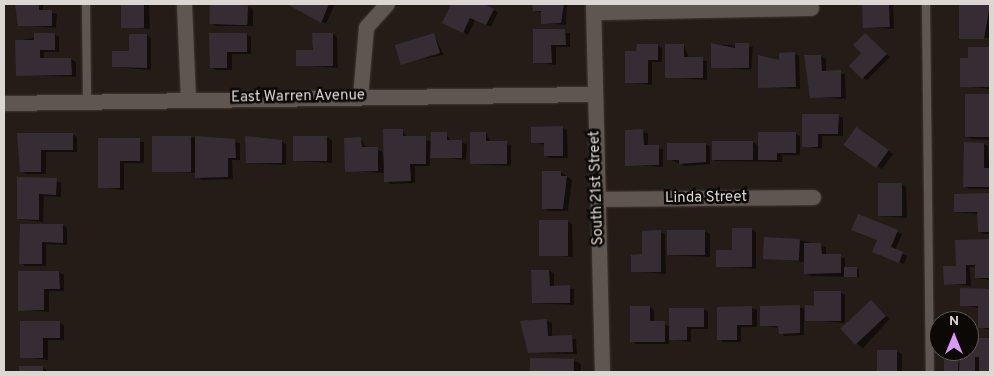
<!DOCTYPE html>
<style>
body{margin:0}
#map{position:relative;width:994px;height:376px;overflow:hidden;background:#251c18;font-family:Overpass,sans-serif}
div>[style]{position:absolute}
.shadow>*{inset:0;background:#0007;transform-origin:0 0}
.building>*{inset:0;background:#352d33;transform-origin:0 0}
.roads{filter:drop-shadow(0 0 1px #403936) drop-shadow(0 0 1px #403936)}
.service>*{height:8px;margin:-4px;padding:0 4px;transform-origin:4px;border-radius:4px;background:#605651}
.minor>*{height:15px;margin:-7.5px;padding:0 7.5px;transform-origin:7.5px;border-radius:7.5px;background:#605651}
span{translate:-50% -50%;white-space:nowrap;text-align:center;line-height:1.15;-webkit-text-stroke:5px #0b0806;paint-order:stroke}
.street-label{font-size:15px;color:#ddd7d4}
.frame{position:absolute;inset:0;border:5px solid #ddd7d4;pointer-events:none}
.north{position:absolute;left:929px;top:311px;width:50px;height:50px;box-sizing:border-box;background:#0b0806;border:1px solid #5f5b58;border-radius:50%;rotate:0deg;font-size:14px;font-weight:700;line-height:20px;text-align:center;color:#ddd7d4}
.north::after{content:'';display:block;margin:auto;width:18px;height:22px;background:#d69bfa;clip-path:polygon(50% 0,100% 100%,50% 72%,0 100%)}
</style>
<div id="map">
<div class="shadow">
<div style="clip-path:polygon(19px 4px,43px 4px,43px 11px,57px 14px,56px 28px,19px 25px)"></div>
<div style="clip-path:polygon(122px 4px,149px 4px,150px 29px,123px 27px)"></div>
<div style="clip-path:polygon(212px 4px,248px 6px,253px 9px,253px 26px,216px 26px,212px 24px)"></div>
<div style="clip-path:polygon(289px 4px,335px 4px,326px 24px)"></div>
<div style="clip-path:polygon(452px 4px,481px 4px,498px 12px,491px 27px,475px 20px,468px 35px,443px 22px)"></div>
<div style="clip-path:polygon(534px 4px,567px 4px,566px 25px,542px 23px,542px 13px,534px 10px)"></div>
<div style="clip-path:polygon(871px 4px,893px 4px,894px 29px,864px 27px)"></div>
<div style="left:960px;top:4px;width:30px;height:34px"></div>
<div style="clip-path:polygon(534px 30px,570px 33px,570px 47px,556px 47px,556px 65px,534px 62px)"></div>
<div style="clip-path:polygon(54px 34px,59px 37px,59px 52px,44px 52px,44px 59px,71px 59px,76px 62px,76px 77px,17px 75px,16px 41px)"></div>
<div style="clip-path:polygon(211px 34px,246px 34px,251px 37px,251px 54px,232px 54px,232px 70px,216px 70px,211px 67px)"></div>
<div style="clip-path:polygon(333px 34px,337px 37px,338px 68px,297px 65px)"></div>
<div style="clip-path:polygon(147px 35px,151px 38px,151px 70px,113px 67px)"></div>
<div style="clip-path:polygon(434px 35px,444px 55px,401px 63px)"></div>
<div style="clip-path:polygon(866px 35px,890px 57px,867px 80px,863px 78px)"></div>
<div style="left:712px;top:44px;width:41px;height:23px;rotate:4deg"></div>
<div style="clip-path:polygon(658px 45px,662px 48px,662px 62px,652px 62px,652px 85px,626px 82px,638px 53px)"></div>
<div style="clip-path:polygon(684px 45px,689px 58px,707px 61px,707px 80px,666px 77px)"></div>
<div style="clip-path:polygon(989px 48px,990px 89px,961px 86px,969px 59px)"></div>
<div style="clip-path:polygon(795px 54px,799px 56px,800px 89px,759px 87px,759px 56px,781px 61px)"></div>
<div style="clip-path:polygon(821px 56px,826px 59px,826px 72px,845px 74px,846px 99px,811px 97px,806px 57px)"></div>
<div style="clip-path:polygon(990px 96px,990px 140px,971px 139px,966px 137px)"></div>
<div style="clip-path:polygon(838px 116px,843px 118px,843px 136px,822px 136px,822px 149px,803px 146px)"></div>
<div style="clip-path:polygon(563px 128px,567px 130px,568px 158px,550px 158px,546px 156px,546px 145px,532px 142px)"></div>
<div style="clip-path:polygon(402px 130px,407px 137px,432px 141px,446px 134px,451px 141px,467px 144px,466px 160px,430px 156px,430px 166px,415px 166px,415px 183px,390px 184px,385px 173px,346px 171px,361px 138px,366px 148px,382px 151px,385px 163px)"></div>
<div style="clip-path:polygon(626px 131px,648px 133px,648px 147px,663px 149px,663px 167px,627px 165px)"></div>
<div style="clip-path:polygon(860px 131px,893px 154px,882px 169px,845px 144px)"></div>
<div style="clip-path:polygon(486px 133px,491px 142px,511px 145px,511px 166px,472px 164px)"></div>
<div style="clip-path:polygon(19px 134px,72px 134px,77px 137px,77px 152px,46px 152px,46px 174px,26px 174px,21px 171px)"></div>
<div style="clip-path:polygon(796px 134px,800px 136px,800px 155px,782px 155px,782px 162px,714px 161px,753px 142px,759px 146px)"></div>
<div style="clip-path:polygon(190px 137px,240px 143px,240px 160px,232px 160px,233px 179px,201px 180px,197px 173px,154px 171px)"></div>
<div style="clip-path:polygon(327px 137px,332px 140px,332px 163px,294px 161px)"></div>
<div style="clip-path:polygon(99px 139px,144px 142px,144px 163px,124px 163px,124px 190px,99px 187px)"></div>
<div style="clip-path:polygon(281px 141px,286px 144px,286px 165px,247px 163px)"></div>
<div style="clip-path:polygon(705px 144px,710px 146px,710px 164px,685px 166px,668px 159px)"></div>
<div style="clip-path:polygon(984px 144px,988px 146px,990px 189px,969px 189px,964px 186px)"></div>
<div style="clip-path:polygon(561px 172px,572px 180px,568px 211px,548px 211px,544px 208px)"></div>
<div style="clip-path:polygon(19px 178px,61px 182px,61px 197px,44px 196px,43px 222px,18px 219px)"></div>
<div style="clip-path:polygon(902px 184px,906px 187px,907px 218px,879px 216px)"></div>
<div style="clip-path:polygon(990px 195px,990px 234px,984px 234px,979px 232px,979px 214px,955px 212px,955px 196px)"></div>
<div style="clip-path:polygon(858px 216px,902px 234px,895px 250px,907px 256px,904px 264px,878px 254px,878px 240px)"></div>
<div style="clip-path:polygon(568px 221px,572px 224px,573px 257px,543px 255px)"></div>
<div style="clip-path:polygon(21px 225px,63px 225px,67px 228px,67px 245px,46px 244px,46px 266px,25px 266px,21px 263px)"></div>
<div style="clip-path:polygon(752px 229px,756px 232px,756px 269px,717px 266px)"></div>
<div style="clip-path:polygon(705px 231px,710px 234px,710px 257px,669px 255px,668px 232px)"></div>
<div style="clip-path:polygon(660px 232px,665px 234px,666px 274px,632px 271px)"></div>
<div style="clip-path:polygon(800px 240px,826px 247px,826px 255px,845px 258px,845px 268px,859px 269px,859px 277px,810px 276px,805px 273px,805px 262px,765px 258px)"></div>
<div style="clip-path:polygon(990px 240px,990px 280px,977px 278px,976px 267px,970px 267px,971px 286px,945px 284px,957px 267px,956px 241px)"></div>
<div style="clip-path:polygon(532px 271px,549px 271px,554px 273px,554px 287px,574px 289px,574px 305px,533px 303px)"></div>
<div style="clip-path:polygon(59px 272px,64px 275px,64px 291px,49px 291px,49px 312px,19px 310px)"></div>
<div style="clip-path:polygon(961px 290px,990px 290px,990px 330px,980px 327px,980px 308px,961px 305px)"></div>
<div style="clip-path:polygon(841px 292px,845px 295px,845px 323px,807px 320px,815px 307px)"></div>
<div style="left:871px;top:302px;width:25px;height:40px;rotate:42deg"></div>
<div style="clip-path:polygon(650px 307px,654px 310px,654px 322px,670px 326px,703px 309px,708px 311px,708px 329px,691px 329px,691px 342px,669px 339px,669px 344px,636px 344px,632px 341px)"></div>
<div style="clip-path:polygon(799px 307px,804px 309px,804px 335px,784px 336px,780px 328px,761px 325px)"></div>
<div style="clip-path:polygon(718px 308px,752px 308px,757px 310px,757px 327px,741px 327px,741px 342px,723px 342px,719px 339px)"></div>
<div style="clip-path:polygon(547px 321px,552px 323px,552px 337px,576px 339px,577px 354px,529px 353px)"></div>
<div style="clip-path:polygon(59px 322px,64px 325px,64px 340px,48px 340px,48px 360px,22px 357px)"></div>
<div style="clip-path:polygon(969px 339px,990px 339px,990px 372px,945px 372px,945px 362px,961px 363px,961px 351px,969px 351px)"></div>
<div style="clip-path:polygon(897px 351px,902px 354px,902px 372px,879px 372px,879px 352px)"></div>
<div style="clip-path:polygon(531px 360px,574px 360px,581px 364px,581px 372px,531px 372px)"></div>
<div style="clip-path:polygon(21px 367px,43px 367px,48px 372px,21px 372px)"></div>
</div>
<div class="building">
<div style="clip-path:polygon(15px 4px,39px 4px,39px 10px,52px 10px,52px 26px,18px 26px)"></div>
<div style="left:121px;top:4px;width:23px;height:24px"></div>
<div style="left:210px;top:4px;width:38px;height:20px;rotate:2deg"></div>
<div style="clip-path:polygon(287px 4px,329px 4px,321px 23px)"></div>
<div style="clip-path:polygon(451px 4px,484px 4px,494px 9px,486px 25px,470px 18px,463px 33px,442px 23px)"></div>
<div style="clip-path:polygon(532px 4px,564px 4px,561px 23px,541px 24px,541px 11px,533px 11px)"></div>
<div style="left:889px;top:4px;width:23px;height:27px;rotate:88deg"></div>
<div style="clip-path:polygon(959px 4px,990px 4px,984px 39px,959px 39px)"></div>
<div style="clip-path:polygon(533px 29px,565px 29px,566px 45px,551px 45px,552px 63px,533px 63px)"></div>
<div style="clip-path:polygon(34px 33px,55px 33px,55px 50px,40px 50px,40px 58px,71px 58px,72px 75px,16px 76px,15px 40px,34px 40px)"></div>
<div style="clip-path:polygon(209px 33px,247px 33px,247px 52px,227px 52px,227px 68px,210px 68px)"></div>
<div style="clip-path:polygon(312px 33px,333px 33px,333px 66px,296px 66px,296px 50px,313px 50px)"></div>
<div style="left:434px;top:33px;width:21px;height:41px;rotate:73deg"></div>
<div style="clip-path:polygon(865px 33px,887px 54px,862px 79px,849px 66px,861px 53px,853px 45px)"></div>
<div style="clip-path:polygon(129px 34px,147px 34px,147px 68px,112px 67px,112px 51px,129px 51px)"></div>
<div style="clip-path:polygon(711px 43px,735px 48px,735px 43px,749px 43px,749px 68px,711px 68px)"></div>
<div style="clip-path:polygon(637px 44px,658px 44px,658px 60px,648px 60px,648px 83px,625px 83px,625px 51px,636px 51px)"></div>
<div style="clip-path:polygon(665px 44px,684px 44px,684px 57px,703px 57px,703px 78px,665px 78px)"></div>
<div style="clip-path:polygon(968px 47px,989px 47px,990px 87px,960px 87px,960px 58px,968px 58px)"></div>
<div style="clip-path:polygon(795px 52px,796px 87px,758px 88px,758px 55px,779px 60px,779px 53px)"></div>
<div style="clip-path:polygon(804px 55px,821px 55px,822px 71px,841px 70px,841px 97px,810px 98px)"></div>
<div style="left:965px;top:94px;width:25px;height:43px"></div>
<div style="clip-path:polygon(802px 114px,839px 114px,838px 134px,818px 134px,818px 147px,802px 147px)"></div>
<div style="clip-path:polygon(563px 126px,563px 156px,544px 156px,544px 143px,531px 143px,531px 127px)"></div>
<div style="left:856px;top:127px;width:40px;height:22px;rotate:35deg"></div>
<div style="clip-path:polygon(383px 129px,403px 129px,403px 136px,426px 136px,426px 164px,410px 164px,411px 181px,384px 182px)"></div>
<div style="clip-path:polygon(643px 129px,644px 145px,659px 145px,659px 165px,625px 166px,625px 130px)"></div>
<div style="clip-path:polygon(431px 132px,447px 132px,447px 140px,462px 140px,462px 158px,430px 158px)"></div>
<div style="clip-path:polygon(470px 132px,486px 132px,486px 141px,507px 141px,507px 164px,470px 164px)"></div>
<div style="clip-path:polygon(758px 132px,796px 132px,796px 153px,777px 153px,777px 160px,758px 160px)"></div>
<div style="clip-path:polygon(17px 133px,73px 133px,73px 150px,41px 150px,41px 172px,20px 172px)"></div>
<div style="left:152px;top:136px;width:39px;height:36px"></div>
<div style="clip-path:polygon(195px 136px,235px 139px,236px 158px,228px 158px,228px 177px,195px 178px)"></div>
<div style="clip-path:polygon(245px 136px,282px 140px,282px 163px,246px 163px)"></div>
<div style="left:293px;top:136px;width:34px;height:25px"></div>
<div style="clip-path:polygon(361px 137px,362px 147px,378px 147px,378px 171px,345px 172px,344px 138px)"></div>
<div style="clip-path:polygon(98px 138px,140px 138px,140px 161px,120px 161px,120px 188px,98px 188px)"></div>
<div style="left:753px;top:141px;width:19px;height:41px;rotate:90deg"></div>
<div style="clip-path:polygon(964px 142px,984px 143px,984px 168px,990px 168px,990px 187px,963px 187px)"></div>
<div style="clip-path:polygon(667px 143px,706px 143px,706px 162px,679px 164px,679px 160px,667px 160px)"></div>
<div style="clip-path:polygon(542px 171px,561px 171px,561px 176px,567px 176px,563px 209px,542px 209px)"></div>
<div style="clip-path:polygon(17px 177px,57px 178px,56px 195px,39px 194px,39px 220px,17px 219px)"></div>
<div style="left:878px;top:183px;width:24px;height:33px"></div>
<div style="clip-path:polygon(990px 193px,990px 232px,978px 232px,977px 212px,954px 212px,954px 194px)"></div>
<div style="clip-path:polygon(858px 214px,898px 230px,891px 247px,903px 252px,899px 263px,872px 252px,877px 240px,851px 230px)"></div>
<div style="left:539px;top:220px;width:29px;height:36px"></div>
<div style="clip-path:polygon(20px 224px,63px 224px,63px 243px,42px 242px,42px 264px,19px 264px)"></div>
<div style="clip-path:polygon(732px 228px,752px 228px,752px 267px,716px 267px,716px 250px,732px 250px)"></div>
<div style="clip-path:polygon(661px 230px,661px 272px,631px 272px,631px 255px,642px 254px,642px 231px)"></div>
<div style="left:667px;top:230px;width:38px;height:25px"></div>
<div style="left:764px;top:237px;width:36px;height:22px;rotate:3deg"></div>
<div style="clip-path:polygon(990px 239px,990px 278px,975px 278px,975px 265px,966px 265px,966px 284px,944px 285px,943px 266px,956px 266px,955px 240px)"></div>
<div style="clip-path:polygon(804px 243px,821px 243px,822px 254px,841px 254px,841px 273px,804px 274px)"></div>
<div style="left:844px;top:267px;width:13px;height:10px"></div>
<div style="clip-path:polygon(531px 270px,549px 270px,550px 286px,570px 285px,570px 303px,532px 303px)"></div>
<div style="clip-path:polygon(18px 271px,59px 271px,60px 289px,44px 289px,44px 310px,18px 311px)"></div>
<div style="clip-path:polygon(960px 288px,990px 289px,990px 328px,978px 328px,978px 306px,960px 306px)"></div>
<div style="clip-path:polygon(814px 291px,841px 291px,841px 321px,805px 321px,805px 305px,814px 306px)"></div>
<div style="left:871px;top:300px;width:22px;height:42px;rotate:47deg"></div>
<div style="clip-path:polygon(800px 305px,800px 333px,779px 334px,778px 326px,760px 326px,760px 306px)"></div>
<div style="clip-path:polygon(630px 306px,650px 306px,650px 321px,665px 321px,665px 342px,630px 342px)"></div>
<div style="clip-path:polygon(752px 306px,752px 325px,737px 325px,737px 340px,717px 340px,717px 307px)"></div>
<div style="clip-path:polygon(669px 308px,704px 308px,704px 327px,687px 327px,687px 340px,669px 340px)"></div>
<div style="clip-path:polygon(547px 319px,548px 336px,572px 335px,573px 352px,528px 353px,520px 321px)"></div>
<div style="clip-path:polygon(20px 321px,60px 321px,60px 338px,43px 338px,43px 358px,20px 358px)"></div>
<div style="clip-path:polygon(969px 338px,990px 338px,990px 372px,979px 372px,979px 357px,975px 357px,975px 371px,959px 371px,960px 351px,969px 351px)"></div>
<div style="left:877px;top:350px;width:20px;height:22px"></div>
<div style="left:530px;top:358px;width:44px;height:14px;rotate:1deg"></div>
<div style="left:944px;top:360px;width:14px;height:12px"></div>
<div style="left:19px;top:366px;width:24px;height:6px"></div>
</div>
<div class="roads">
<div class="service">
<div style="left:86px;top:4px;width:97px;rotate:89.4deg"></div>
<div style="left:926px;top:4px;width:368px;rotate:89.4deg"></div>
</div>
<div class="minor">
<div style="left:184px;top:4px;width:94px;rotate:87.6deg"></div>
<div style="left:593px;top:4px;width:368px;rotate:88.6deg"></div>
<div style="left:594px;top:12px;width:217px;rotate:-1.1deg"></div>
<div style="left:360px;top:97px;width:70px;rotate:-85.1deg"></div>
<div style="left:366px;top:27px;width:31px;rotate:-48deg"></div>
<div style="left:4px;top:103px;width:589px;rotate:-0.88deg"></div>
<div style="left:598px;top:199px;width:215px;rotate:-0.5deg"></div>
</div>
</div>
<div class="street-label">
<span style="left:298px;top:97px;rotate:-1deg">East Warren Avenue</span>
<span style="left:597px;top:188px;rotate:-92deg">South 21st Street</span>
<span style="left:706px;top:198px;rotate:-1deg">Linda Street</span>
</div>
<div class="frame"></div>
<div class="north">N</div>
</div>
